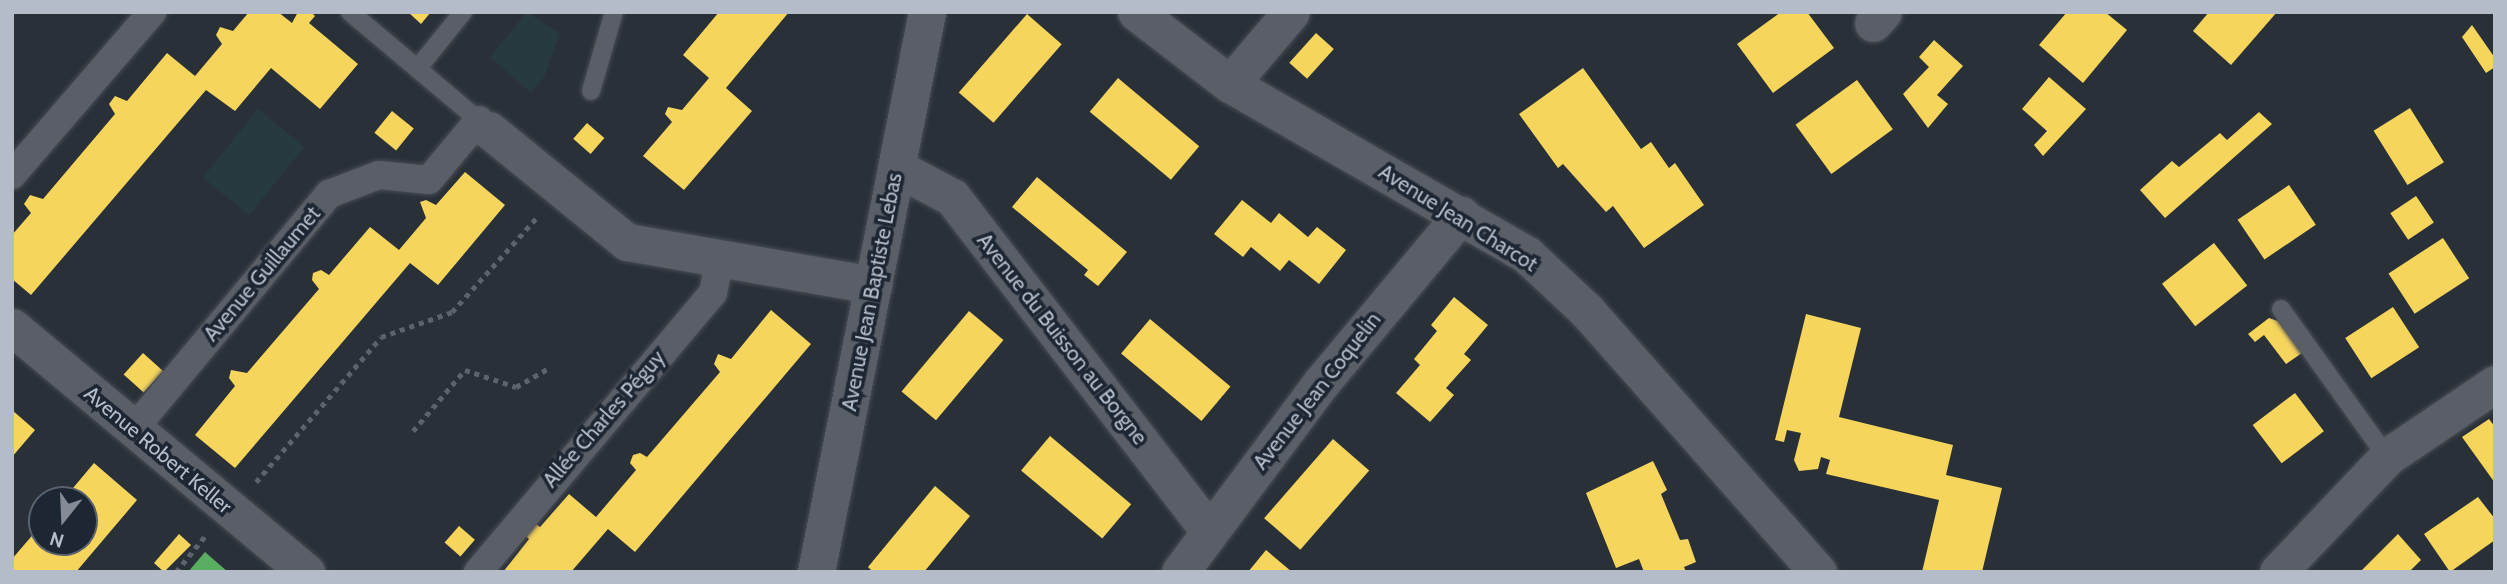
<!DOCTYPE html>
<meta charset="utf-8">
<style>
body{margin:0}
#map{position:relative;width:2507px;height:584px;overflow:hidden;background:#2a3038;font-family:Cabin,sans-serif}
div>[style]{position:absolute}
.green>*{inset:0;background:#273a3e;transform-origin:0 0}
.homes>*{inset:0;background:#f6d55c;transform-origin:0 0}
.public>*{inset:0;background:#5aae61}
.path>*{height:4.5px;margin-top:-2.25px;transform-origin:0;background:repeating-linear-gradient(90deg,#5d636a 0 5px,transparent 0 10px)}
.roads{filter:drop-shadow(0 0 2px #484c53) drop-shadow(0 0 2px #484c53)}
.service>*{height:18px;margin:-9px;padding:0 9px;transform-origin:9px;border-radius:9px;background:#5a5e66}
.pedestrian>*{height:28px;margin:-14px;padding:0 14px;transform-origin:14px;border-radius:14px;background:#5a5e66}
.minor>*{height:37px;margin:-18.5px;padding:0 18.5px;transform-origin:18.5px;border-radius:18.5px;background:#5a5e66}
span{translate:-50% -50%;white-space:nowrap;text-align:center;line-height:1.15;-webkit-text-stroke:7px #1d2633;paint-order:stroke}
.street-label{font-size:21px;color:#b4bcc9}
.frame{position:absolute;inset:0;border:14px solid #b4bcc9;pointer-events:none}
.north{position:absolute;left:28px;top:486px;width:70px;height:70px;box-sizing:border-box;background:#1d2633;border:2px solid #59626f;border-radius:50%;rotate:198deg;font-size:19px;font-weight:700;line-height:28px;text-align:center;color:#b4bcc9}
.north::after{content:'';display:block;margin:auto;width:24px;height:32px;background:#848b96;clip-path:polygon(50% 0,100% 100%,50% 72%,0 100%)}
</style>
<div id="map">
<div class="green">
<div style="clip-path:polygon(527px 12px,560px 34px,544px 77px,531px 93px,490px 57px)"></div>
<div style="left:258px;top:109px;width:60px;height:88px;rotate:39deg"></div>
</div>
<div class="homes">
<div style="clip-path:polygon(249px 12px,278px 12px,292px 23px,298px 12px,311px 12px,315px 16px,309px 23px,358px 64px,320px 109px,271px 68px,235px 111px,206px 90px,31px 295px,12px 279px,12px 235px,31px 213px,24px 204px,30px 195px,43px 199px,115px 114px,109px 104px,115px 96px,127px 101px,167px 53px,195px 76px,222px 44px,216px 35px,220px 27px,233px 31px)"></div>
<div style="clip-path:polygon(408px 12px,431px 12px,421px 24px)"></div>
<div style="clip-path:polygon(719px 12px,789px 12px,726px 88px,752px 111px,684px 190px,643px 156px,672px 122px,665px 114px,668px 107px,682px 110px,709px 78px,683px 55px)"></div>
<div style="clip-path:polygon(1781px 12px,1807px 12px,1834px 48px,1773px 93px,1737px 44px)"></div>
<div style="clip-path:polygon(2067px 12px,2105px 12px,2127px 30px,2083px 83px,2039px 45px)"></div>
<div style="clip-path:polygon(2209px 12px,2277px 12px,2231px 65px,2193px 31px)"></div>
<div style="left:1027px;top:14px;width:46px;height:104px;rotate:41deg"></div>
<div style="clip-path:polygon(2472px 25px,2495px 58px,2495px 67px,2486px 73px,2462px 37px)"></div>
<div style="left:1316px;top:33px;width:24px;height:40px;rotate:42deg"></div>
<div style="clip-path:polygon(1934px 40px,1963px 66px,1937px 95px,1948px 104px,1928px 128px,1903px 94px,1929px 67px,1919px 57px)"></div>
<div style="clip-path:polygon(1583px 68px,1641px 149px,1651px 142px,1669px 168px,1675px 163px,1704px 205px,1644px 248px,1613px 206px,1606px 212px,1563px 164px,1558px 168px,1519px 114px)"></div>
<div style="clip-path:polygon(2049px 77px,2086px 109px,2043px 156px,2034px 145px,2047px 131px,2022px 109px)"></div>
<div style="left:1118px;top:78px;width:106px;height:44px;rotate:40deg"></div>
<div style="left:1857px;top:80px;width:61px;height:76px;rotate:54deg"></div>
<div style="left:2410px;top:108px;width:64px;height:43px;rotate:58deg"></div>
<div style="left:392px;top:111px;width:28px;height:28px;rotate:39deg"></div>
<div style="clip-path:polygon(2259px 112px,2272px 124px,2165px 218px,2140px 190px,2172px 161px,2179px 167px,2220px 133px,2227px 140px)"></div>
<div style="left:587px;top:123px;width:23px;height:21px;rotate:41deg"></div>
<div style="clip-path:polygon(465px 172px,505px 205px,438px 285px,410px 263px,235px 468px,195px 435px,235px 386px,229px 378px,231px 370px,247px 373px,319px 289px,312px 280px,313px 273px,321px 270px,329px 275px,370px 227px,399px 250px,426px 218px,420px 202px,426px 200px,436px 205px)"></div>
<div style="clip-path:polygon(1037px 177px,1127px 252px,1098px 286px,1084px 275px,1088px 270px,1012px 207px)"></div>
<div style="left:2289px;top:185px;width:48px;height:62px;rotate:56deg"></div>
<div style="left:2416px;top:196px;width:32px;height:31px;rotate:56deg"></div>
<div style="clip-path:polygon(1242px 200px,1271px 223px,1279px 213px,1308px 237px,1317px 227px,1346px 250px,1319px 284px,1289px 260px,1280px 271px,1251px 247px,1243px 257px,1214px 234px)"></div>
<div style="left:2443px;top:238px;width:48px;height:65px;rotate:57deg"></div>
<div style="left:2214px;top:243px;width:54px;height:66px;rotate:52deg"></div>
<div style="clip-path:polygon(1454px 297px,1488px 325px,1464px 354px,1471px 360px,1446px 388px,1454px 395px,1430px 422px,1396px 393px,1420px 365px,1414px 359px,1437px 331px,1431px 325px)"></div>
<div style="left:2393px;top:307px;width:48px;height:57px;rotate:57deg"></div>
<div style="clip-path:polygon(771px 310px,811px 344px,635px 552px,608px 529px,571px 572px,503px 572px,529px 539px,523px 533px,536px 524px,540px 527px,569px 494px,596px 517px,636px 470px,630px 463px,633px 455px,640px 453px,647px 457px,720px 372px,714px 364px,718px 354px,731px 359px)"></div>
<div style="left:969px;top:311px;width:45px;height:105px;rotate:40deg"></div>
<div style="clip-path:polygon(1806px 314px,1861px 328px,1839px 417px,1953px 445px,1946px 475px,2002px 488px,1982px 572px,1922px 572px,1939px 500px,1826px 474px,1830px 460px,1821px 457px,1818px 469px,1799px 471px,1794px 460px,1801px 433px,1787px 430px,1784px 442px,1775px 440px)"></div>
<div style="clip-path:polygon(2269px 318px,2278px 321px,2302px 353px,2286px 364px,2264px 335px,2255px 342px,2248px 334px)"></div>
<div style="left:1150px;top:319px;width:105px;height:45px;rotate:40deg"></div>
<div style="left:143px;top:353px;width:27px;height:29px;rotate:42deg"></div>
<div style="left:2295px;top:393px;width:48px;height:53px;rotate:53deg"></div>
<div style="clip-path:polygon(12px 410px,35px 430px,12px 457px)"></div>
<div style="clip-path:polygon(2489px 419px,2495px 427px,2495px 483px,2462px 437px)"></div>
<div style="left:1050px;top:436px;width:106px;height:45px;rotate:40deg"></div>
<div style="left:1333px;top:439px;width:48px;height:105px;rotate:41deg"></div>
<div style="clip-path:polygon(1653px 461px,1667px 490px,1661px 494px,1680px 540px,1688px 539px,1696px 562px,1684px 567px,1686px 572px,1644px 572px,1639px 559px,1616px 568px,1586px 493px)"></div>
<div style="clip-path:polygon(94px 463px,137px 500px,76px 572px,12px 572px,12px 559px,42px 524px,42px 542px,84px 542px,84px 500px,63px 500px)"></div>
<div style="clip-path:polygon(935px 486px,970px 516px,924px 572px,873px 572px,868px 567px)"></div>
<div style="clip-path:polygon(2478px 497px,2495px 519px,2495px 540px,2450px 572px,2424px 534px)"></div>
<div style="left:459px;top:526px;width:21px;height:22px;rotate:41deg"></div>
<div style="clip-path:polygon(179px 534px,191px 545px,164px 572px,154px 563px)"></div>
<div style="clip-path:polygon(2398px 534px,2421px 560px,2409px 572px,2360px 572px)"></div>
<div style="clip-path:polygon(1266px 550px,1292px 572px,1248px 572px)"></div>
</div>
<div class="public">
<div style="clip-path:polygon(205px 552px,228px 572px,188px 572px)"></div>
</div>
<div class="path">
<div style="left:413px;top:431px;width:80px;rotate:-49.6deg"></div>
<div style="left:465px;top:370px;width:54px;rotate:18.4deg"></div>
<div style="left:516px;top:387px;width:38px;rotate:-30deg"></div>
<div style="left:256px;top:482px;width:191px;rotate:-49.2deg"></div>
<div style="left:381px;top:337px;width:75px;rotate:-19.4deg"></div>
<div style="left:452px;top:312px;width:129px;rotate:-48.1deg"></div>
<div style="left:176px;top:572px;width:46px;rotate:-51.1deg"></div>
</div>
<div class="roads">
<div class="service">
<div style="left:350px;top:12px;width:175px;rotate:40.1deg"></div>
<div style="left:418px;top:68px;width:72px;rotate:-51.2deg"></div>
<div style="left:591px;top:91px;width:82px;rotate:-73.8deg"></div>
<div style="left:2281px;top:309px;width:182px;rotate:54.4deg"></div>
</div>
<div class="pedestrian">
<div style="left:12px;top:175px;width:215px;rotate:-49.3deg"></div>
<div style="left:133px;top:430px;width:307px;rotate:-50.3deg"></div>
<div style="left:329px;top:194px;width:53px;rotate:-20.8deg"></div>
<div style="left:379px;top:175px;width:50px;rotate:5.7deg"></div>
<div style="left:429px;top:180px;width:78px;rotate:-50.2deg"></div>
<div style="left:478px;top:572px;width:365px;rotate:-49.9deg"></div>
<div style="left:713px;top:293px;width:33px;rotate:-79deg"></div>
</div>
<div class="minor">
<div style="left:1136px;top:12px;width:118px;rotate:37.5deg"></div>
<div style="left:1230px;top:84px;width:343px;rotate:29.9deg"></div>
<div style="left:1527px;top:255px;width:82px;rotate:43deg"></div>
<div style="left:1587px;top:311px;width:349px;rotate:48.5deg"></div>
<div style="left:1873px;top:23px;width:15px;rotate:-48deg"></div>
<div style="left:1230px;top:84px;width:94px;rotate:-49.7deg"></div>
<div style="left:489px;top:130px;width:178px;rotate:39.1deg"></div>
<div style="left:627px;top:242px;width:250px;rotate:9.9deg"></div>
<div style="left:897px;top:168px;width:62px;rotate:27.8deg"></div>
<div style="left:952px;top:197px;width:421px;rotate:52.4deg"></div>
<div style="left:12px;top:327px;width:383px;rotate:39.8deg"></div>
<div style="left:816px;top:572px;width:571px;rotate:-78.79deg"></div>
<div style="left:1180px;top:572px;width:236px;rotate:-53.3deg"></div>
<div style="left:1321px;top:383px;width:219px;rotate:-50.2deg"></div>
<div style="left:2278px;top:572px;width:158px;rotate:-46.5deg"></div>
<div style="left:2387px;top:457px;width:130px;rotate:-34.1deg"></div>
</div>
</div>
<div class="street-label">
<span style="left:1458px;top:218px;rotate:32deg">Avenue Jean Charcot</span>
<span style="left:262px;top:274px;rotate:-50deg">Avenue Guillaumet</span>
<span style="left:872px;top:292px;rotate:-79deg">Avenue Jean Baptiste Lebas</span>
<span style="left:1062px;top:339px;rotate:52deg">Avenue du Buisson au Borgne</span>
<span style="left:1317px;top:391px;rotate:-52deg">Avenue Jean Coquelin</span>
<span style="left:604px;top:419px;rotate:-49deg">Allée Charles Péguy</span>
<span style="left:158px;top:450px;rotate:40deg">Avenue Robert Keller</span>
</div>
<div class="frame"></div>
<div class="north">N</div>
</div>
